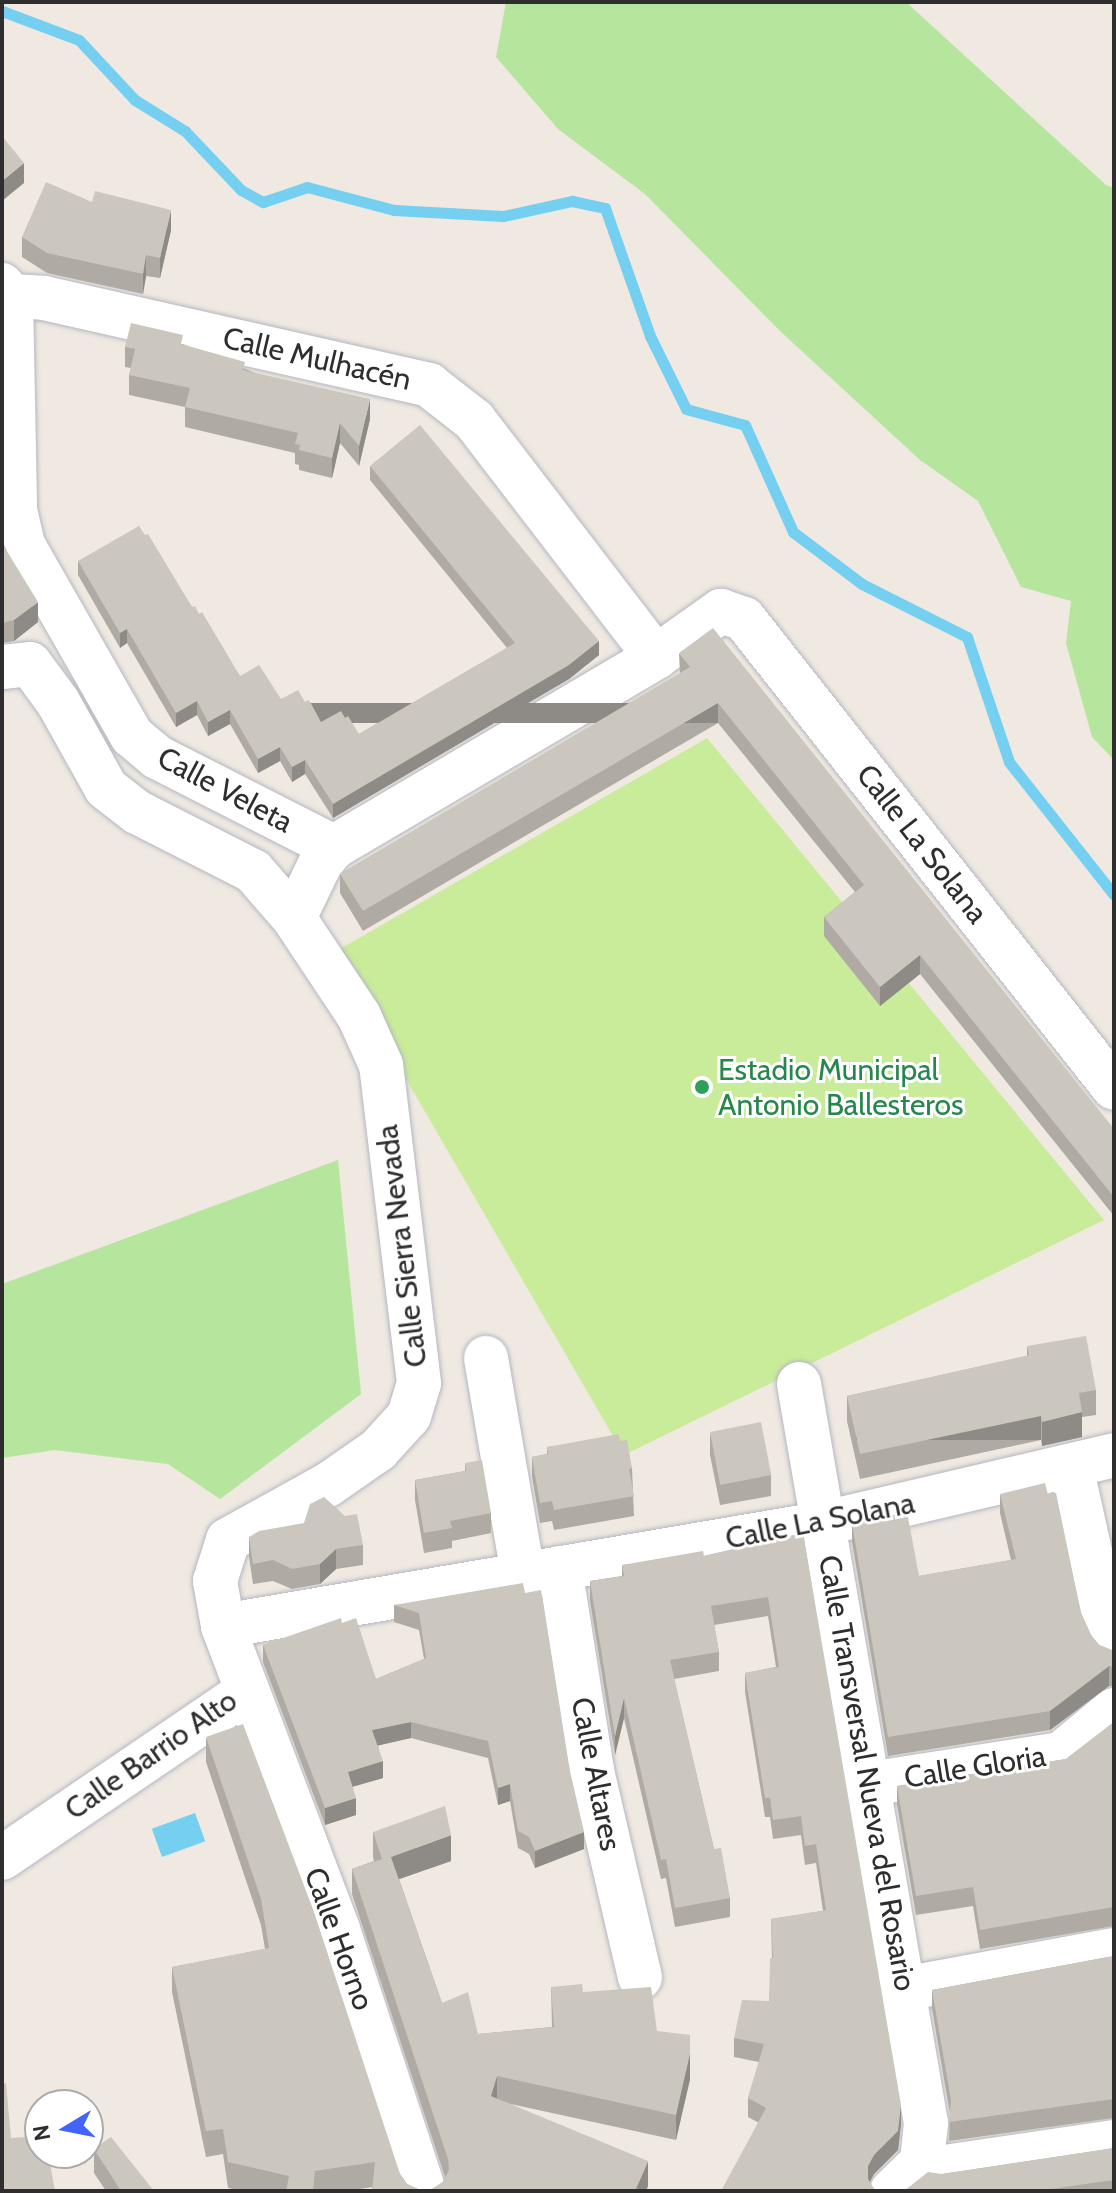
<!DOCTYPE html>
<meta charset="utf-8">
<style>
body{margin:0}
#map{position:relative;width:1116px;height:2193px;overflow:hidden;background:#efe9e1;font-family:Cabin,sans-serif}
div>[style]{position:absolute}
.green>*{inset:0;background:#b6e59e}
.pitch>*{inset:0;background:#c9ec9a}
.water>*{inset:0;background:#75cff0;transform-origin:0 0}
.stream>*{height:11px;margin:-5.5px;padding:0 5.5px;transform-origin:5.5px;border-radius:5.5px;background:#75cff0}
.roads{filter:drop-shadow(0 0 2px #b4b7c1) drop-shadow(0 0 2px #b4b7c1)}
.minor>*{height:44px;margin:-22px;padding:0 22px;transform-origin:22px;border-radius:22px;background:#fff}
.wall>*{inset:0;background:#afaba4}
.shaded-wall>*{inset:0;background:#8e8b86;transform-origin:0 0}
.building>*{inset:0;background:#cbc7bf;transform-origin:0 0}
.dots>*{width:22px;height:22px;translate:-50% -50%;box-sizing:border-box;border:4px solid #fff;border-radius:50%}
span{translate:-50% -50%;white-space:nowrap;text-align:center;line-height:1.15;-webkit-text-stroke:6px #fff;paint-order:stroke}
.street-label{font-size:30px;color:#2e2e2e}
.leisure-label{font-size:30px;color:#27864d}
.left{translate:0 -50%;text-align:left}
.frame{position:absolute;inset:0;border:4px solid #2e2e2e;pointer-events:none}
.north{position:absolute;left:24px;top:2089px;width:80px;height:80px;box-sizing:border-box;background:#fff;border:2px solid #ababab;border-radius:50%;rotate:260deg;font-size:22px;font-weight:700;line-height:32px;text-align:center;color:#2e2e2e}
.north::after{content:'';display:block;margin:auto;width:28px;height:36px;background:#4264fb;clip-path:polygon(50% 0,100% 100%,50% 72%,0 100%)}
</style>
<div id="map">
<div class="green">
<div style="clip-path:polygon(506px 2px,906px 2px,1106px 185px,1114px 188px,1114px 760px,1092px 737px,1066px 643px,1071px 601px,1021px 587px,978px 501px,920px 460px,780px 331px,645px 194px,558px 129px,496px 57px)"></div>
<div style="clip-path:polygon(338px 1160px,361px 1394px,220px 1499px,168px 1464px,55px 1450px,2px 1458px,2px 1284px)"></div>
</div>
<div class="pitch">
<div style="clip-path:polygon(707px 738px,1104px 1220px,624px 1455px,333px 953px)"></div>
</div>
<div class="water">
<div style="left:195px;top:1813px;width:30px;height:46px;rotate:70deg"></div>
</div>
<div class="stream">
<div style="left:2px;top:11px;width:82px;rotate:20.6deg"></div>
<div style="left:79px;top:40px;width:82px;rotate:47deg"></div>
<div style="left:135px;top:100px;width:59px;rotate:31.8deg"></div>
<div style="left:185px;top:131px;width:81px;rotate:46.5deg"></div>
<div style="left:241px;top:190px;width:25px;rotate:29deg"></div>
<div style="left:263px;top:202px;width:46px;rotate:-18.8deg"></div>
<div style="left:307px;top:187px;width:90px;rotate:14.8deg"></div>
<div style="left:394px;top:210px;width:109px;rotate:3.2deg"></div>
<div style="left:503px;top:216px;width:71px;rotate:-12.3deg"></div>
<div style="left:572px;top:201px;width:34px;rotate:12deg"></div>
<div style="left:605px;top:208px;width:136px;rotate:70.6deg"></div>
<div style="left:650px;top:336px;width:81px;rotate:63.7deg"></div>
<div style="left:686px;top:409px;width:61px;rotate:15.2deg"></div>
<div style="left:745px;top:425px;width:117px;rotate:65.8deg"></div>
<div style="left:793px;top:532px;width:86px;rotate:37deg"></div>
<div style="left:862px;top:584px;width:118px;rotate:26.8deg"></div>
<div style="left:967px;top:637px;width:132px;rotate:71.4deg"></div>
<div style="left:1009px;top:762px;width:169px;rotate:51.7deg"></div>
</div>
<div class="roads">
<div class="minor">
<div style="left:2px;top:285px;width:14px;rotate:51deg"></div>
<div style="left:11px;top:296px;width:33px;rotate:3deg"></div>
<div style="left:44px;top:298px;width:395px;rotate:12.7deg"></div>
<div style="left:429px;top:385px;width:57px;rotate:37.9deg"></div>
<div style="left:474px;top:420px;width:299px;rotate:52.5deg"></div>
<div style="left:11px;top:296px;width:214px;rotate:88.9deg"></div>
<div style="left:15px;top:510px;width:36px;rotate:77deg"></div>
<div style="left:23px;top:545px;width:220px;rotate:60.3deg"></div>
<div style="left:132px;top:736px;width:33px;rotate:40deg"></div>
<div style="left:157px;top:757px;width:199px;rotate:27deg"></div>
<div style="left:2px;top:667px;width:28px;rotate:-6deg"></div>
<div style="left:30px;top:664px;width:47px;rotate:53.6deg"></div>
<div style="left:58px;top:702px;width:98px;rotate:60.8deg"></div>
<div style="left:106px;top:788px;width:39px;rotate:38deg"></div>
<div style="left:137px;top:812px;width:130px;rotate:27deg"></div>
<div style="left:253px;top:871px;width:62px;rotate:48.9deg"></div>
<div style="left:486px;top:1358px;width:219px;rotate:80.3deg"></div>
<div style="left:799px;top:1384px;width:750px;rotate:80.25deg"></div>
<div style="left:926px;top:2123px;width:39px;rotate:96deg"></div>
<div style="left:1071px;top:1466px;width:162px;rotate:77.5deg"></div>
<div style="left:1106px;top:1624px;width:22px;rotate:68deg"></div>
<div style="left:560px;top:1568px;width:206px;rotate:81deg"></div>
<div style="left:592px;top:1771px;width:212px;rotate:76.9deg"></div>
<div style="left:223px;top:1626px;width:611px;rotate:-9.71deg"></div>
<div style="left:825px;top:1523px;width:297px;rotate:-13.2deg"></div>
<div style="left:869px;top:1784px;width:194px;rotate:-8.9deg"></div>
<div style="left:1061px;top:1754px;width:69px;rotate:-39.7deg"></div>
<div style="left:2px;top:1858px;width:295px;rotate:-34.2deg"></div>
<div style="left:903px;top:1989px;width:215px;rotate:-10.5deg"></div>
<div style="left:922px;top:2162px;width:17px;rotate:21deg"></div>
<div style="left:938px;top:2168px;width:178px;rotate:-8.4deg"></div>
<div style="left:424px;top:2191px;width:276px;rotate:-108.2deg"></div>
<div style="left:338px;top:1929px;width:324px;rotate:-110.8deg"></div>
<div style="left:223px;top:1626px;width:46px;rotate:-100.1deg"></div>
<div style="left:215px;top:1581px;width:43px;rotate:-72.4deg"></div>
<div style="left:228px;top:1540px;width:115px;rotate:-29deg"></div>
<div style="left:329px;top:1484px;width:60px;rotate:-34.8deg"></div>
<div style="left:378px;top:1450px;width:46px;rotate:-47.6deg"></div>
<div style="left:409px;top:1416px;width:34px;rotate:-73deg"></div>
<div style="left:419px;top:1383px;width:320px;rotate:-96.8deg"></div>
<div style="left:381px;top:1065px;width:54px;rotate:-114.2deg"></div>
<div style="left:359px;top:1016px;width:118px;rotate:-123.6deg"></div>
<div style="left:294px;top:918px;width:60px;rotate:-64.3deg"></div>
<div style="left:320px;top:864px;width:22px;rotate:-51deg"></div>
<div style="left:334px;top:847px;width:374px;rotate:-30.5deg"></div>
<div style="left:656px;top:657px;width:80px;rotate:-35.3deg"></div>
<div style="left:721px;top:611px;width:24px;rotate:19deg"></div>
<div style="left:744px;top:619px;width:597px;rotate:51.73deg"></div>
<div style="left:892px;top:2191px;width:42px;rotate:-44deg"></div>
</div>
</div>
<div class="wall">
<div style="clip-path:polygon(92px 202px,171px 230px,160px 278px,146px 276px,143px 294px,47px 273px,22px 257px,22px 237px)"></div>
<div style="clip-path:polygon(183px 344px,370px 419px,359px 466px,340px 443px,332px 478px,299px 470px,299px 465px,295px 464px,295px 453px,185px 427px,185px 407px,129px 395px,129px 375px,131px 368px,125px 367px,125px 347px)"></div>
<div style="clip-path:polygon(370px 466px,599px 655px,569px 679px,333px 818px,305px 774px,292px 782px,280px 761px,258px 773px,230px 724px,208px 736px,197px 715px,176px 727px,127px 643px,120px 648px,78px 575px,78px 561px,145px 535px,192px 607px,240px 676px,281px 699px,305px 702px,321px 722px,345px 718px,359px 734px,507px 648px,370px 480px)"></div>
<div style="clip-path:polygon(2px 540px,38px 622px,14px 641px,2px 643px)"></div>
<div style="clip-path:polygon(679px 653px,1114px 1129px,1114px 1216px,920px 974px,880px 1006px,824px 936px,824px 917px,855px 892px,718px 723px,363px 931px,340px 893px,340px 874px,680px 674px)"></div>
<div style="clip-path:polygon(1027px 1346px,1096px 1390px,1096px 1415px,1082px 1417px,1082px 1437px,1042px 1446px,1041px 1440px,860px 1479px,847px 1421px,847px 1396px,1027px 1356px)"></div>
<div style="clip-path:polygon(710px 1434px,771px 1475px,771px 1496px,720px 1505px,710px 1455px)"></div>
<div style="clip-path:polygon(620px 1441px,632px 1468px,634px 1516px,554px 1530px,552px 1521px,540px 1523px,532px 1477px,532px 1457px,547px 1454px,547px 1447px)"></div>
<div style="clip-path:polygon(465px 1463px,491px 1513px,491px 1533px,452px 1541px,452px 1548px,424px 1553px,415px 1500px,415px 1480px,465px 1471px)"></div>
<div style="clip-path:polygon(1000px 1494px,1081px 1613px,1091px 1635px,1099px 1645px,1114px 1651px,1114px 1686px,1109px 1686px,1050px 1730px,888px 1756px,852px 1542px,852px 1523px,919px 1576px,1011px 1560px,1000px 1513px)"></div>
<div style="clip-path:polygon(803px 1533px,901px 2124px,898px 2150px,874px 2174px,870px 2182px,748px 2117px,748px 2098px,759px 2062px,734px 2057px,734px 2038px,769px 2001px,772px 1958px,771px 1919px,823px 1911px,816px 1863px,805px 1865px,801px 1835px,773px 1839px,770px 1817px,765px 1817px,745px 1692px,745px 1673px,776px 1667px,768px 1616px,714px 1625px,719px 1652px,719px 1671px,674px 1679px,714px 1849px,730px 1898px,730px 1917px,675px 1927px,666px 1878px,661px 1879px,624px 1718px,615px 1755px,590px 1601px,590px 1581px,622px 1576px,622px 1565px,704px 1556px)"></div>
<div style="clip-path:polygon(249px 1537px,363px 1545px,363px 1565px,336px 1569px,320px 1584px,292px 1589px,273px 1581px,253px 1584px,249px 1557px)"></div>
<div style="clip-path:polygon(525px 1593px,567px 1758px,584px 1849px,535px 1868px,529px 1854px,518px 1848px,510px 1801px,498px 1805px,488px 1758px,411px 1738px,378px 1745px,383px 1778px,352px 1787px,356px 1815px,325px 1825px,263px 1662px,263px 1645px,342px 1623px,376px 1679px,424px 1659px,419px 1630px,394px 1622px,394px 1605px)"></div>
<div style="clip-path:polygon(1114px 1722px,1114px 1926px,980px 1949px,973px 1906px,916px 1915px,897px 1805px,897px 1786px,1066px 1759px)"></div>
<div style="clip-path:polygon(206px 1737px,400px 2174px,407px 2184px,420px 2190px,432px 2189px,443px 2182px,445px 2177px,352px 1894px,352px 1869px,374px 1861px,373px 1857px,373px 1832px,451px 1861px,399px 1879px,442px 2003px,478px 2034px,552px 2027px,551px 1987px,583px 1992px,657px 2031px,690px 2079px,676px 2140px,506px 2103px,648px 2186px,646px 2191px,372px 2191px,372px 2187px,348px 2191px,243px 2191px,228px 2188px,223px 2154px,206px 2157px,172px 1992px,172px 1967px,265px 1949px,261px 1925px,206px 1762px)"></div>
<div style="clip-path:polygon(1114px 1956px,1114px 2118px,949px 2141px,950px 2114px,932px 2009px,932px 1990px)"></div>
<div style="clip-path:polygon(1114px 2148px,1114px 2191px,904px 2191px,942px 2174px)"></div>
<div style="clip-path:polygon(94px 2149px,154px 2191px,106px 2191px,94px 2173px)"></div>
</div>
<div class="shaded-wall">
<div style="clip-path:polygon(24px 163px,24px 183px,2px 201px,2px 181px)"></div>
<div style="clip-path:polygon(171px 210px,171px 230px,160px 278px,160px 258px)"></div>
<div style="clip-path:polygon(146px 255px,146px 276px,143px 294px,143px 274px)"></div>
<div style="clip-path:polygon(370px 399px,370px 419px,359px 466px,359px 446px)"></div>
<div style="clip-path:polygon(340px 423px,340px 443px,332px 478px,332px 458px)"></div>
<div style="clip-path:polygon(38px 602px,38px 622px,14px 641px,14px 620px)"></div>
<div style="clip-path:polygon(127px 629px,127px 643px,120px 648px,120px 633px)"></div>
<div style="clip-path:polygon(599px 641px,599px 655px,569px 679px,333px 818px,333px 804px)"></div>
<div style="clip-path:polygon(197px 701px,197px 715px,176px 727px,176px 713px)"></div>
<div style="left:718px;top:703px;width:20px;height:411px;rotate:90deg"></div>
<div style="clip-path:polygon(230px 710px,230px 724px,208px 736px,208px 722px)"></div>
<div style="clip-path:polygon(280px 747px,280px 761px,258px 773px,258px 759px)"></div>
<div style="clip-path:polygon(305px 760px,305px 774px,292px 782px,292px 767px)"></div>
<div style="clip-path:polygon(920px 955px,920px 974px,880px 1006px,880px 987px)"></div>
<div style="clip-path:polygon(1082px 1412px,1082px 1437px,1042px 1446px,1042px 1422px)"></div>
<div style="left:1041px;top:1416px;width:24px;height:185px;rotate:90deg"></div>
<div style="clip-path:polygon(336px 1549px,336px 1569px,320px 1584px,320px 1564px)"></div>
<div style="clip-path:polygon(1109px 1666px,1109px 1686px,1050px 1730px,1050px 1711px)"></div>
<div style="clip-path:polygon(624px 1698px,624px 1718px,615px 1755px,615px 1736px)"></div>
<div style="clip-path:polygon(411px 1722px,411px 1738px,372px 1747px,372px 1730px)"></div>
<div style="clip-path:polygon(383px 1761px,383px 1778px,348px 1788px,348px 1772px)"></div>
<div style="clip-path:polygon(510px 1784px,510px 1801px,498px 1805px,498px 1788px)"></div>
<div style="clip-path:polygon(356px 1798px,356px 1815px,325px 1825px,325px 1808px)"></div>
<div style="clip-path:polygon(584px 1832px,584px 1849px,535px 1868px,535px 1851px)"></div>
<div style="clip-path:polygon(451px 1835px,451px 1861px,391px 1882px,391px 1857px)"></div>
<div style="clip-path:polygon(690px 2035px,690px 2079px,676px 2140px,676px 2115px)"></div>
<div style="clip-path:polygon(497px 2076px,497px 2101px,491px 2096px)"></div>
<div style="clip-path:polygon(901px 2105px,901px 2124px,898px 2150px,874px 2174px,868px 2185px,868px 2166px)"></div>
<div style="clip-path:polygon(648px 2161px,648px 2186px,646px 2191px,635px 2191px)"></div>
</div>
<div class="building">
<div style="clip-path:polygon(2px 136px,24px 163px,2px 181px)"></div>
<div style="clip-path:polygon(46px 182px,92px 202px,95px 191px,171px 210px,160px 258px,146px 255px,143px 274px,47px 253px,22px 237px)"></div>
<div style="clip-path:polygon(131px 323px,183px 335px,181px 344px,245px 362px,243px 370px,370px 399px,359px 446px,340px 423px,332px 458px,299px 450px,300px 445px,295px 444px,298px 433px,185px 407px,190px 388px,129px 375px,135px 349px,125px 347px)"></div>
<div style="clip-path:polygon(420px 425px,599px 641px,569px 665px,333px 804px,305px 760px,292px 767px,280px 747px,258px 759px,230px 710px,208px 722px,197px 701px,176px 713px,127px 629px,120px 633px,78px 561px,139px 526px,145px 535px,148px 534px,192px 607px,195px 606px,199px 614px,202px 612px,240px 676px,259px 665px,281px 699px,298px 690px,305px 702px,309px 700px,321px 722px,341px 711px,345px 718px,348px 716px,359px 734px,515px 643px,370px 466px)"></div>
<div style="clip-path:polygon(2px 540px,5px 548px,38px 602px,14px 620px,2px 623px)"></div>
<div style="clip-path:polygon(713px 628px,1114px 1129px,1114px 1197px,920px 955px,880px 987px,824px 917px,864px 885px,718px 703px,363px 911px,340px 874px,690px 667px,679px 653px)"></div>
<div style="clip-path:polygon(1086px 1336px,1096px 1390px,1079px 1393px,1082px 1412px,1042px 1422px,1041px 1416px,860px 1454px,847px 1396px,1029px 1355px,1027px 1346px)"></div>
<div style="left:761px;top:1422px;width:54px;height:52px;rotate:79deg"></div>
<div style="clip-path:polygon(619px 1434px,620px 1441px,627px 1440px,632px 1468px,629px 1469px,634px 1496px,554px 1510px,552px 1501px,540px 1503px,532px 1457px,548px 1454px,547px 1447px)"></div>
<div style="clip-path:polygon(482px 1460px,491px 1513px,450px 1521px,452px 1528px,424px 1533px,415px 1480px,466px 1471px,465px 1463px)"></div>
<div style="clip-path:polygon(1045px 1483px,1048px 1495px,1056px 1493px,1081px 1613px,1091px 1635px,1099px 1645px,1114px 1651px,1114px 1667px,1109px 1666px,1050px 1711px,888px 1737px,852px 1523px,907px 1512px,919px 1576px,1016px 1559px,1000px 1494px)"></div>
<div style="clip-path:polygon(324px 1497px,345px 1516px,357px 1514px,363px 1545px,336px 1549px,320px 1564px,292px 1569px,273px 1560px,253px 1564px,249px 1537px,259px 1531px,304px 1523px,310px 1504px)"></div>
<div style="clip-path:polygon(803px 1533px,901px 2105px,898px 2131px,874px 2155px,868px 2166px,868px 2179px,875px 2190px,877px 2191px,721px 2191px,766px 2108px,748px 2098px,764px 2044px,734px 2038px,742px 2000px,769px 2001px,770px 1958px,773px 1958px,771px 1919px,826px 1910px,816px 1844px,805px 1846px,801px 1816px,773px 1820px,770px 1798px,765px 1798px,745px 1673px,779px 1667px,768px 1597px,711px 1606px,719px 1652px,670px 1660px,714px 1849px,721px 1848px,730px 1898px,675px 1908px,666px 1859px,661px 1860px,624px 1698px,615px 1736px,590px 1581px,624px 1576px,622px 1565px,703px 1551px,704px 1556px)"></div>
<div style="clip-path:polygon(523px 1583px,525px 1593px,541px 1590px,567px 1758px,584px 1832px,535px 1851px,529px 1837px,518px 1831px,510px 1784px,498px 1788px,488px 1741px,411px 1722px,372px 1730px,383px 1761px,348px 1772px,356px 1798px,325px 1808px,263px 1645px,341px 1618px,342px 1623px,356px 1618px,376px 1679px,426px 1658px,419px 1613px,394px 1605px)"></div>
<div style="clip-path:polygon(1114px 1722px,1114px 1907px,980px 1930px,973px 1887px,916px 1896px,897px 1786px,1066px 1759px)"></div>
<div style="clip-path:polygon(243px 1724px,314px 1912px,400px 2174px,407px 2184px,420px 2190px,432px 2189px,443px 2182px,449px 2170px,448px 2159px,352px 1869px,382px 1859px,373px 1832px,445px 1806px,451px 1835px,391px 1857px,442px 2003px,468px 1992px,478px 2034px,554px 2027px,551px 1987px,582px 1984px,583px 1992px,651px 1987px,657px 2031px,690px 2035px,690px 2054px,676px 2115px,497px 2076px,491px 2096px,648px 2161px,635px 2191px,372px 2191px,375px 2162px,315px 2171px,313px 2191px,286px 2191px,289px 2176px,228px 2162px,223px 2129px,206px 2131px,172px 1967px,269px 1948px,261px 1899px,206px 1737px)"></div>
<div style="clip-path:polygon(1114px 1956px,1114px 2099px,949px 2122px,951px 2100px,932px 1990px)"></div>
<div style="clip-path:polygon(6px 2083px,11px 2138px,40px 2136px,40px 2153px,48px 2153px,55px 2191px,2px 2191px,2px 2084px)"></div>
<div style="clip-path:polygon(111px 2137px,154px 2191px,121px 2191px,94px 2149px)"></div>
<div style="clip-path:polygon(1114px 2148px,1114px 2180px,1037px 2191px,904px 2191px,928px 2172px,942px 2174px)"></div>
</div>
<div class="dots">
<div style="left:702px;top:1087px;background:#2e9e5b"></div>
</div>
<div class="street-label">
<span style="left:317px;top:359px;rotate:13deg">Calle Mulhacén</span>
<span style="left:225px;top:790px;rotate:28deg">Calle Veleta</span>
<span style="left:922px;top:844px;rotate:52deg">Calle La Solana</span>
<span style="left:402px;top:1246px;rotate:-97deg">Calle Sierra Nevada</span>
<span style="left:820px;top:1521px;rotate:-11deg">Calle La Solana</span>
<span style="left:151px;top:1755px;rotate:-35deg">Calle Barrio Alto</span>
<span style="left:975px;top:1767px;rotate:-9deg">Calle Gloria</span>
<span style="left:867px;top:1773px;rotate:80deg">Calle Transversal Nueva del Rosario</span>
<span style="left:596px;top:1774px;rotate:79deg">Calle Altares</span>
<span style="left:339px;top:1939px;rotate:70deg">Calle Horno</span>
</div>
<div class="leisure-label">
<span class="left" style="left:718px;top:1087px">Estadio Municipal<br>Antonio Ballesteros</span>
</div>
<div class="frame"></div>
<div class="north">N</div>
</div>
